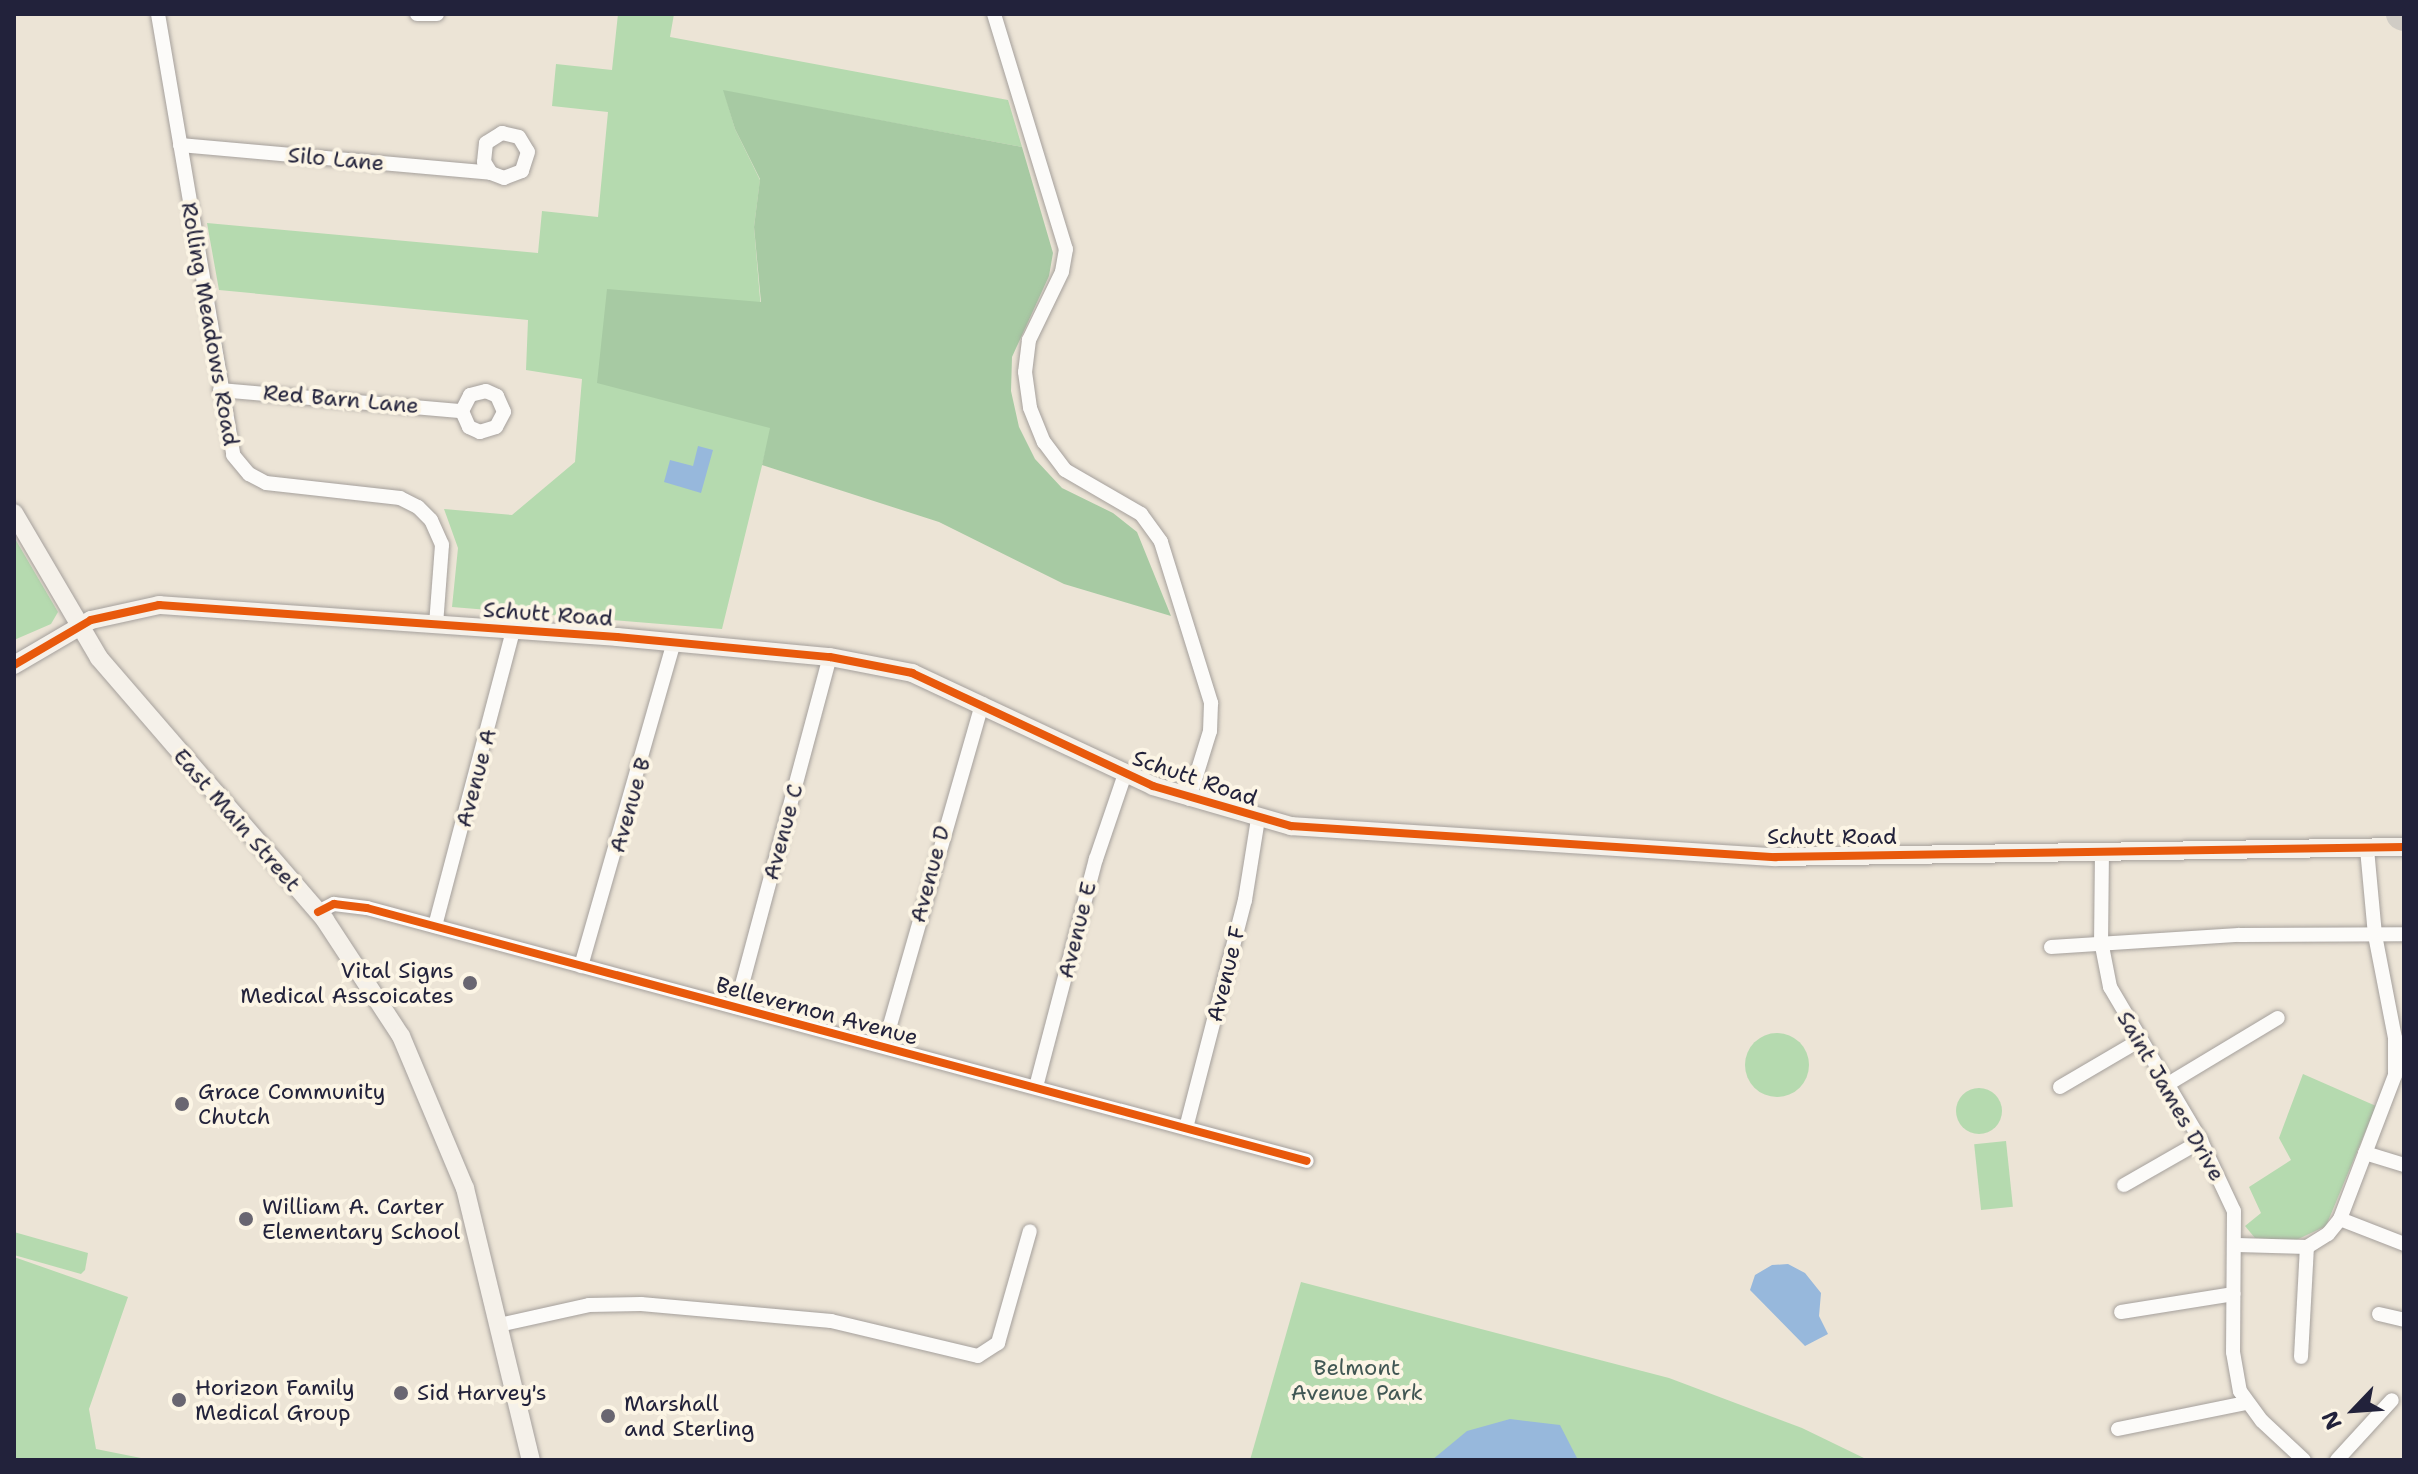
<!DOCTYPE html>
<style>
body{margin:0}
#map{position:relative;width:2418px;height:1474px;overflow:hidden;background:#ece4d6;font-family:"Shantell Sans",sans-serif}
div>[style]{position:absolute}
.green>*{inset:0;background:#b5daaf;transform-origin:0 0}
.round{border-radius:50%}
.forest>*{inset:0;background:#a7caa3}
.water>*{inset:0;background:#97b8dc}
.taxiway>*{height:32px;margin:-16px;padding:0 16px;transform-origin:16px;border-radius:16px;background:#d0ccc5}
.roads{filter:drop-shadow(0 0 2px #a5a09c) drop-shadow(0 0 2px #a5a09c)}
.street>*{height:14px;margin:-7px;padding:0 7px;transform-origin:7px;border-radius:7px;background:#fcfbf9}
.secondary>*{height:18px;margin:-9px;padding:0 9px;transform-origin:9px;border-radius:9px;background:#f5f1ea}
.cycleway>*{height:8px;margin:-4px;padding:0 4px;transform-origin:4px;border-radius:4px;background:#e8590c}
.dots>*{width:22px;height:22px;translate:-50% -50%;box-sizing:border-box;border:4px solid #fcf5e5;border-radius:50%}
span{translate:-50% -50%;white-space:nowrap;text-align:center;line-height:1.15;-webkit-text-stroke:8px #fcf5e5;paint-order:stroke}
.street-label{font-size:22px;color:#22223b}
.poi-label{font-size:22px;color:#22223b}
.right{translate:-100% -50%;text-align:right}
.left{translate:0 -50%;text-align:left}
.park-label{font-size:22px;color:#415754}
.frame{position:absolute;inset:0;border:16px solid #22223b;pointer-events:none}
.north{position:absolute;left:2314px;top:1370px;width:80px;height:80px;-webkit-text-stroke:6px #fcf5e5;paint-order:stroke;rotate:245deg;font-size:22px;font-weight:700;line-height:32px;text-align:center;color:#22223b}
.north::after{content:'';display:block;margin:auto;width:28px;height:36px;background:#22223b;clip-path:polygon(50% 0,100% 100%,50% 72%,0 100%)}
</style>
<div id="map">
<div class="green">
<div style="clip-path:polygon(618px 14px,674px 14px,670px 37px,1008px 100px,1022px 147px,724px 91px,735px 129px,760px 180px,754px 227px,771px 429px,722px 629px,452px 607px,458px 548px,444px 509px,512px 515px,575px 462px,582px 379px,526px 370px,528px 320px,219px 290px,207px 223px,538px 253px,542px 211px,598px 217px,608px 112px,552px 106px,556px 64px,612px 70px)"></div>
<div style="clip-path:polygon(14px 537px,58px 612px,51px 624px,14px 640px)"></div>
<div class="round" style="left:1745px;top:1033px;width:64px;height:64px"></div>
<div style="clip-path:polygon(2303px 1074px,2376px 1106px,2326px 1226px,2294px 1241px,2255px 1238px,2245px 1226px,2261px 1213px,2249px 1187px,2291px 1160px,2279px 1138px)"></div>
<div class="round" style="left:1956px;top:1088px;width:46px;height:46px"></div>
<div style="left:2006px;top:1141px;width:66px;height:32px;rotate:84deg"></div>
<div style="clip-path:polygon(14px 1232px,88px 1253px,85px 1270px,81px 1274px,14px 1255px)"></div>
<div style="clip-path:polygon(14px 1257px,128px 1297px,89px 1409px,96px 1449px,151px 1460px,14px 1460px)"></div>
<div style="clip-path:polygon(1301px 1282px,1669px 1378px,1802px 1428px,1868px 1460px,1250px 1460px)"></div>
</div>
<div class="forest">
<div style="clip-path:polygon(723px 90px,1022px 147px,1053px 253px,1049px 276px,1012px 357px,1011px 391px,1019px 427px,1035px 459px,1062px 488px,1113px 513px,1137px 532px,1171px 616px,1064px 584px,939px 522px,762px 465px,770px 428px,597px 383px,607px 289px,761px 302px,754px 227px,760px 179px,735px 129px)"></div>
</div>
<div class="water">
<div style="clip-path:polygon(698px 446px,713px 450px,701px 493px,664px 482px,670px 460px,693px 466px)"></div>
<div style="clip-path:polygon(1788px 1264px,1805px 1273px,1821px 1293px,1819px 1316px,1828px 1334px,1805px 1346px,1750px 1290px,1755px 1275px,1772px 1265px)"></div>
<div style="clip-path:polygon(1510px 1419px,1560px 1425px,1578px 1460px,1432px 1460px,1467px 1431px)"></div>
</div>
<div class="taxiway">
<div style="left:2402px;top:14px;width:2px;rotate:27deg"></div>
</div>
<div class="roads">
<div class="street">
<div style="left:158px;top:14px;width:447px;rotate:80.3deg"></div>
<div style="left:233px;top:455px;width:25px;rotate:50deg"></div>
<div style="left:249px;top:474px;width:19px;rotate:28deg"></div>
<div style="left:266px;top:483px;width:135px;rotate:6.4deg"></div>
<div style="left:400px;top:498px;width:20px;rotate:27deg"></div>
<div style="left:418px;top:507px;width:18px;rotate:45deg"></div>
<div style="left:431px;top:520px;width:27px;rotate:66deg"></div>
<div style="left:442px;top:545px;width:79px;rotate:94.3deg"></div>
<div style="left:417px;top:14px;width:20px"></div>
<div style="left:994px;top:14px;width:246px;rotate:73deg"></div>
<div style="left:1066px;top:249px;width:23px;rotate:100deg"></div>
<div style="left:1062px;top:272px;width:76px;rotate:115.9deg"></div>
<div style="left:1029px;top:340px;width:32px;rotate:97deg"></div>
<div style="left:1025px;top:372px;width:36px;rotate:82deg"></div>
<div style="left:1030px;top:408px;width:37px;rotate:68deg"></div>
<div style="left:1044px;top:442px;width:35px;rotate:53deg"></div>
<div style="left:1065px;top:470px;width:88px;rotate:30.1deg"></div>
<div style="left:1141px;top:514px;width:34px;rotate:54deg"></div>
<div style="left:1161px;top:542px;width:169px;rotate:72.7deg"></div>
<div style="left:1211px;top:703px;width:28px;rotate:92deg"></div>
<div style="left:1210px;top:731px;width:71px;rotate:107.2deg"></div>
<div style="left:180px;top:145px;width:312px;rotate:5.1deg"></div>
<div style="left:491px;top:173px;width:13px;rotate:-122deg"></div>
<div style="left:484px;top:162px;width:19px;rotate:-84deg"></div>
<div style="left:486px;top:143px;width:19px;rotate:-32deg"></div>
<div style="left:502px;top:133px;width:17px;rotate:13deg"></div>
<div style="left:519px;top:137px;width:17px;rotate:59deg"></div>
<div style="left:528px;top:152px;width:20px;rotate:108deg"></div>
<div style="left:522px;top:171px;width:19px;rotate:159deg"></div>
<div style="left:504px;top:178px;width:14px;rotate:-159deg"></div>
<div style="left:220px;top:390px;width:243px;rotate:5deg"></div>
<div style="left:462px;top:411px;width:18px;rotate:-63deg"></div>
<div style="left:470px;top:395px;width:16px;rotate:-14deg"></div>
<div style="left:486px;top:391px;width:12px;rotate:24deg"></div>
<div style="left:497px;top:396px;width:17px;rotate:66deg"></div>
<div style="left:504px;top:412px;width:17px;rotate:118deg"></div>
<div style="left:496px;top:427px;width:17px;rotate:163deg"></div>
<div style="left:480px;top:432px;width:12px;rotate:-156deg"></div>
<div style="left:469px;top:427px;width:17px;rotate:-114deg"></div>
<div style="left:2102px;top:850px;width:91px;rotate:90.6deg"></div>
<div style="left:2101px;top:941px;width:47px;rotate:78.9deg"></div>
<div style="left:2110px;top:987px;width:179px;rotate:59.4deg"></div>
<div style="left:2201px;top:1141px;width:77px;rotate:64.8deg"></div>
<div style="left:2234px;top:1211px;width:141px;rotate:90.4deg"></div>
<div style="left:2233px;top:1352px;width:40px;rotate:80deg"></div>
<div style="left:2240px;top:1391px;width:37px;rotate:54deg"></div>
<div style="left:2262px;top:1421px;width:57px;rotate:42.9deg"></div>
<div style="left:318px;top:912px;width:18px;rotate:-27deg"></div>
<div style="left:334px;top:904px;width:33px;rotate:7deg"></div>
<div style="left:367px;top:908px;width:973px;rotate:15.06deg"></div>
<div style="left:435px;top:926px;width:306px;rotate:-75.2deg"></div>
<div style="left:2051px;top:947px;width:188px;rotate:-3.7deg"></div>
<div style="left:2239px;top:935px;width:165px;rotate:-0.3deg"></div>
<div style="left:581px;top:966px;width:337px;rotate:-74deg"></div>
<div style="left:736px;top:1007px;width:362px;rotate:-75deg"></div>
<div style="left:884px;top:1046px;width:356px;rotate:-74deg"></div>
<div style="left:2168px;top:1084px;width:128px;rotate:-31deg"></div>
<div style="left:1036px;top:1087px;width:236px;rotate:-75.3deg"></div>
<div style="left:1096px;top:859px;width:90px;rotate:-71.2deg"></div>
<div style="left:2060px;top:1087px;width:93px;rotate:-30.4deg"></div>
<div style="left:1186px;top:1128px;width:236px;rotate:-75.5deg"></div>
<div style="left:1245px;top:900px;width:82px;rotate:-80.9deg"></div>
<div style="left:2365px;top:1153px;width:41px;rotate:17.1deg"></div>
<div style="left:2124px;top:1185px;width:89px;rotate:-29.7deg"></div>
<div style="left:2340px;top:1219px;width:69px;rotate:21.3deg"></div>
<div style="left:2237px;top:1245px;width:70px;rotate:1.6deg"></div>
<div style="left:2307px;top:1247px;width:25px;rotate:-32deg"></div>
<div style="left:2328px;top:1234px;width:19px;rotate:-51deg"></div>
<div style="left:2340px;top:1219px;width:154px;rotate:-69.1deg"></div>
<div style="left:2395px;top:1075px;width:37px;rotate:-90deg"></div>
<div style="left:2395px;top:1038px;width:105px;rotate:-101deg"></div>
<div style="left:2375px;top:935px;width:86px;rotate:-95.3deg"></div>
<div style="left:2121px;top:1312px;width:114px;rotate:-9.1deg"></div>
<div style="left:2379px;top:1314px;width:26px;rotate:13deg"></div>
<div style="left:499px;top:1325px;width:92px;rotate:-12.5deg"></div>
<div style="left:589px;top:1305px;width:52px;rotate:-1.1deg"></div>
<div style="left:641px;top:1304px;width:191px;rotate:5.1deg"></div>
<div style="left:831px;top:1321px;width:151px;rotate:13.4deg"></div>
<div style="left:978px;top:1356px;width:24px;rotate:-33deg"></div>
<div style="left:998px;top:1343px;width:116px;rotate:-74.1deg"></div>
<div style="left:2301px;top:1357px;width:110px;rotate:-86.9deg"></div>
<div style="left:2118px;top:1429px;width:131px;rotate:-11.5deg"></div>
<div style="left:2337px;top:1460px;width:81px;rotate:-47.5deg"></div>
</div>
<div class="secondary">
<div style="left:14px;top:513px;width:168px;rotate:59.6deg"></div>
<div style="left:99px;top:658px;width:346px;rotate:49.2deg"></div>
<div style="left:325px;top:920px;width:139px;rotate:56.8deg"></div>
<div style="left:401px;top:1036px;width:165px;rotate:67.2deg"></div>
<div style="left:465px;top:1188px;width:280px;rotate:76.4deg"></div>
<div style="left:14px;top:665px;width:89px;rotate:-30.3deg"></div>
<div style="left:91px;top:620px;width:70px;rotate:-12.4deg"></div>
<div style="left:159px;top:605px;width:459px;rotate:4deg"></div>
<div style="left:617px;top:637px;width:214px;rotate:5.4deg"></div>
<div style="left:830px;top:657px;width:84px;rotate:11deg"></div>
<div style="left:912px;top:673px;width:266px;rotate:25.1deg"></div>
<div style="left:1153px;top:786px;width:144px;rotate:16.2deg"></div>
<div style="left:1291px;top:826px;width:485px;rotate:3.7deg"></div>
<div style="left:1775px;top:857px;width:629px;rotate:-0.91deg"></div>
</div>
</div>
<div class="cycleway">
<div style="left:14px;top:665px;width:89px;rotate:-30.3deg"></div>
<div style="left:91px;top:620px;width:70px;rotate:-12.4deg"></div>
<div style="left:159px;top:605px;width:459px;rotate:4deg"></div>
<div style="left:617px;top:637px;width:214px;rotate:5.4deg"></div>
<div style="left:830px;top:657px;width:84px;rotate:11deg"></div>
<div style="left:912px;top:673px;width:266px;rotate:25.1deg"></div>
<div style="left:1153px;top:786px;width:144px;rotate:16.2deg"></div>
<div style="left:1291px;top:826px;width:485px;rotate:3.7deg"></div>
<div style="left:1775px;top:857px;width:629px;rotate:-0.91deg"></div>
<div style="left:318px;top:912px;width:18px;rotate:-27deg"></div>
<div style="left:334px;top:904px;width:33px;rotate:7deg"></div>
<div style="left:367px;top:908px;width:973px;rotate:15.06deg"></div>
</div>
<div class="dots">
<div style="left:470px;top:983px;background:#696671"></div>
<div style="left:182px;top:1104px;background:#696671"></div>
<div style="left:246px;top:1219px;background:#696671"></div>
<div style="left:401px;top:1393px;background:#696671"></div>
<div style="left:179px;top:1400px;background:#696671"></div>
<div style="left:608px;top:1416px;background:#696671"></div>
</div>
<div class="street-label">
<span style="left:336px;top:159px;rotate:5deg">Silo Lane</span>
<span style="left:210px;top:324px;rotate:80deg">Rolling Meadows Road</span>
<span style="left:341px;top:399px;rotate:5deg">Red Barn Lane</span>
<span style="left:548px;top:614px;rotate:4deg">Schutt Road</span>
<span style="left:476px;top:778px;rotate:-75deg">Avenue A</span>
<span style="left:1195px;top:778px;rotate:19deg">Schutt Road</span>
<span style="left:630px;top:805px;rotate:-74deg">Avenue B</span>
<span style="left:237px;top:820px;rotate:49deg">East Main Street</span>
<span style="left:783px;top:832px;rotate:-75deg">Avenue C</span>
<span style="left:1832px;top:837px">Schutt Road</span>
<span style="left:930px;top:874px;rotate:-75deg">Avenue D</span>
<span style="left:1077px;top:930px;rotate:-76deg">Avenue E</span>
<span style="left:1226px;top:974px;rotate:-76deg">Avenue F</span>
<span style="left:817px;top:1011px;rotate:15deg">Bellevernon Avenue</span>
<span style="left:2171px;top:1096px;rotate:60deg">Saint James Drive</span>
</div>
<div class="poi-label">
<span class="right" style="left:454px;top:983px">Vital Signs<br>Medical Asscoicates</span>
<span class="left" style="left:198px;top:1104px">Grace Community<br>Chutch</span>
<span class="left" style="left:262px;top:1219px">William A. Carter<br>Elementary School</span>
<span class="left" style="left:195px;top:1400px">Horizon Family<br>Medical Group</span>
<span class="left" style="left:417px;top:1393px">Sid Harvey's</span>
<span class="left" style="left:624px;top:1416px">Marshall<br>and Sterling</span>
</div>
<div class="park-label">
<span style="left:1357px;top:1380px">Belmont<br>Avenue Park</span>
</div>
<div class="frame"></div>
<div class="north">N</div>
</div>
